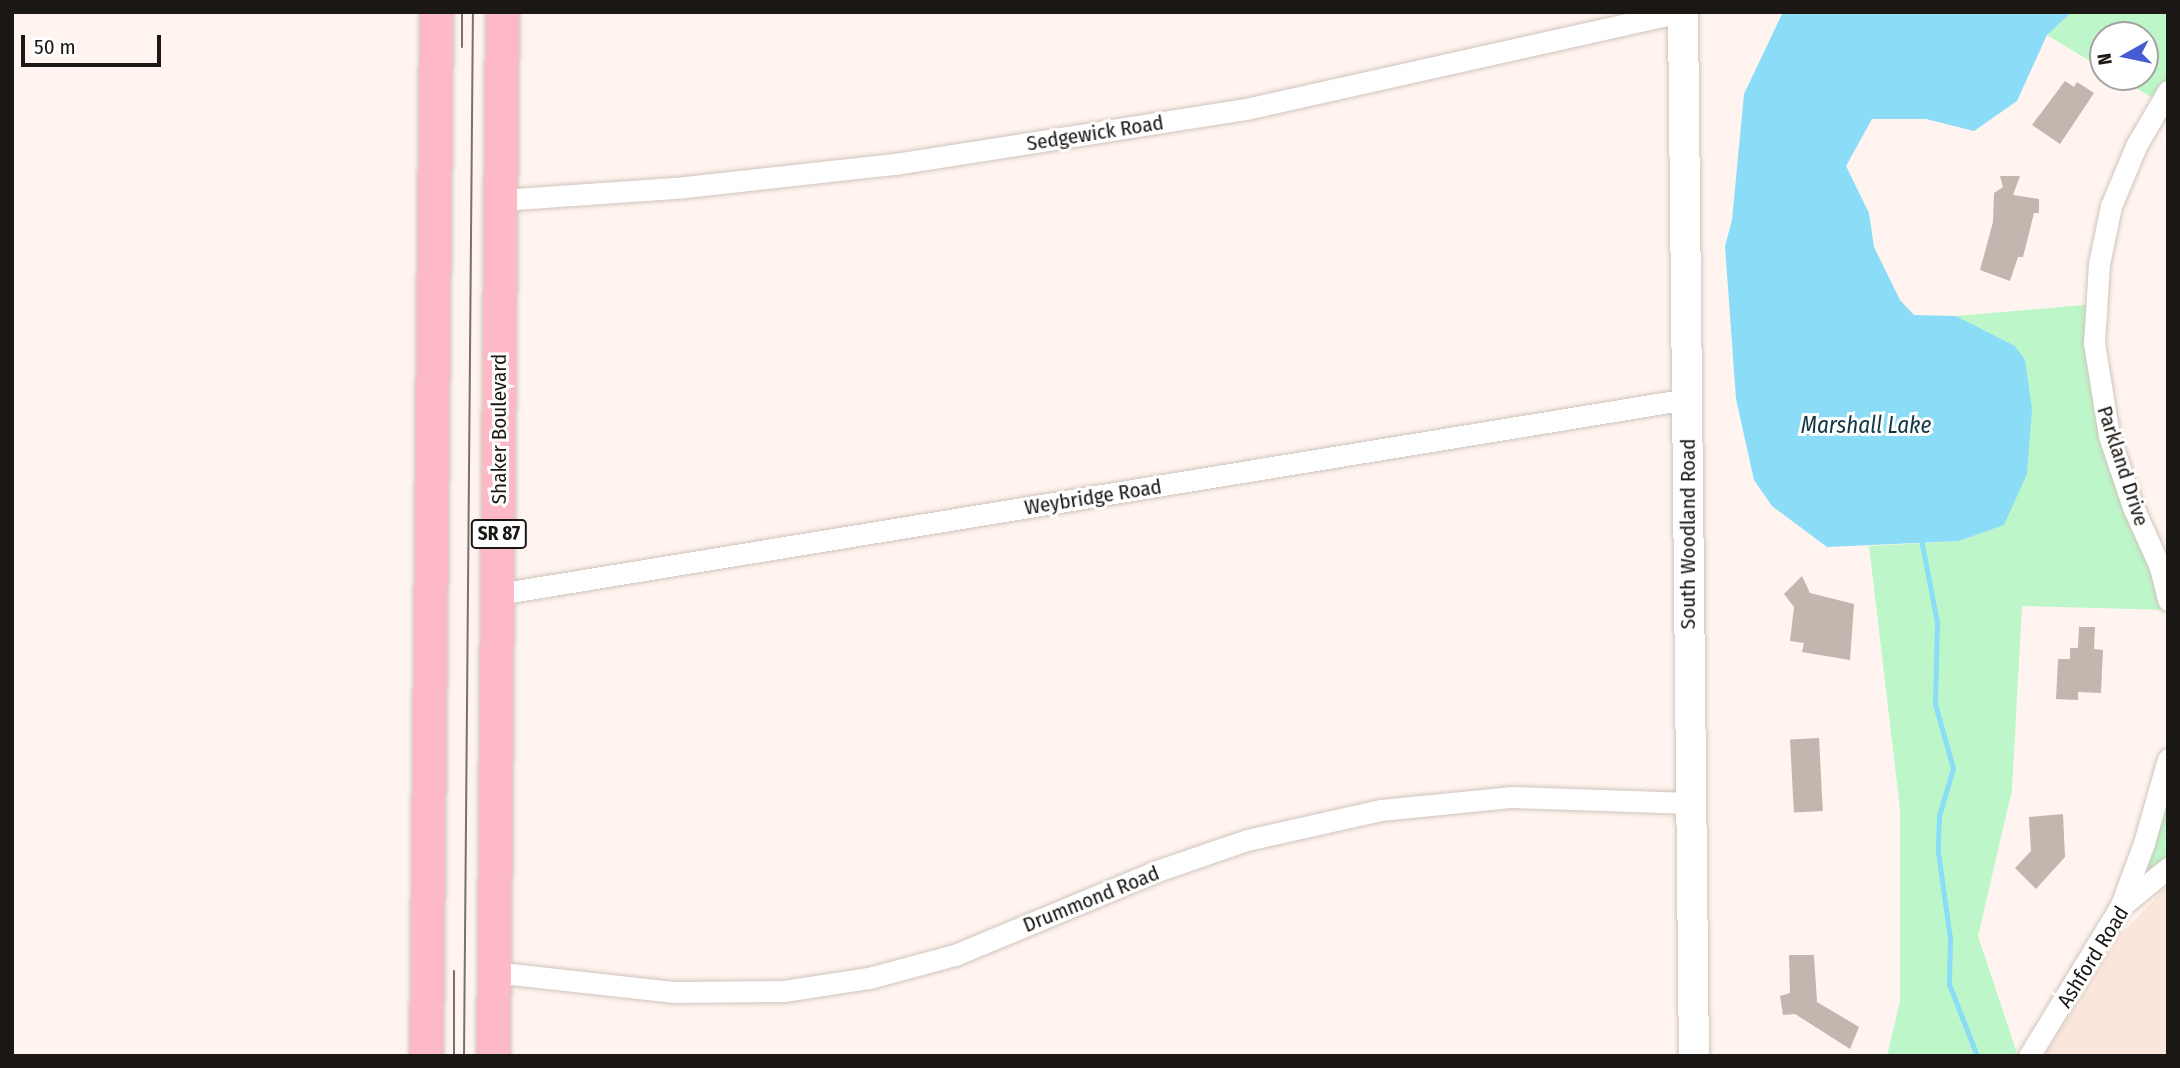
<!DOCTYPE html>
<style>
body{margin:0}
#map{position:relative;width:2180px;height:1068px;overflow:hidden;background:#fff4ef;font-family:"Fira Sans Condensed",sans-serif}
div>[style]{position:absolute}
.built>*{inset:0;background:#fae6db}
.green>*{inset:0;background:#bdf7c9}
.water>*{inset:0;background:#8adcf7}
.stream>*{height:5px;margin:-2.5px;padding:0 2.5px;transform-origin:2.5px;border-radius:2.5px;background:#8adcf7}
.building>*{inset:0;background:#c2b6af;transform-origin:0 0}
.roads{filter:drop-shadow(0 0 2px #d0c4bd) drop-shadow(0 0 2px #d0c4bd)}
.street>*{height:21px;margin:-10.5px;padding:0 10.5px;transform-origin:10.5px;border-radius:10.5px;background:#fff}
.secondary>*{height:30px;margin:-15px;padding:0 15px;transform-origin:15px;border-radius:15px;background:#fff}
.primary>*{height:33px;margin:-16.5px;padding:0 16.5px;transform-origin:16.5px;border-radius:16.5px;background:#feb9c7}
.tram>*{height:2px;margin:-1px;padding:0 1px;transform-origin:1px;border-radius:1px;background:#78716d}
span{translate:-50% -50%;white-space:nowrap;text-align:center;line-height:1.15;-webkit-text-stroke:6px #fff;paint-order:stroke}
.shield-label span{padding:2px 5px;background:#fff;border:2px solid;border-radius:5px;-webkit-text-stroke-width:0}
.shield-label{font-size:19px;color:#1b1714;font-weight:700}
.street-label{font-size:21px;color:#1b1714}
.water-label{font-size:23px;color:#103743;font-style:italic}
.frame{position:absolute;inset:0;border:14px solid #1b1714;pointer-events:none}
.north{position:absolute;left:2089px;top:21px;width:70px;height:70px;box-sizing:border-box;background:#fff;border:2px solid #a4a2a1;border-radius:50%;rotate:261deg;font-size:19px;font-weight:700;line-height:28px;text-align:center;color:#1b1714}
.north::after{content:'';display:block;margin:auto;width:24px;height:32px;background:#485cd1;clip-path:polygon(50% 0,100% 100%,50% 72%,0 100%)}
.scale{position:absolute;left:21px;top:35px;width:140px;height:32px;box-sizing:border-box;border:4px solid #1b1714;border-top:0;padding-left:9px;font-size:21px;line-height:24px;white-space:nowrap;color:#1b1714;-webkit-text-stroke:5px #fff;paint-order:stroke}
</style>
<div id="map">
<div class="built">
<div style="clip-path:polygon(2168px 885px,2168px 1056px,2044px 1056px,2118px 937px)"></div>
</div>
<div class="green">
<div style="clip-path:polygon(2072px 12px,2168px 12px,2168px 91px,2160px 102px,2117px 77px,2145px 77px,2145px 35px,2103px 35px,2103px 69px,2047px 35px)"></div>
<div style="clip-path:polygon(2095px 304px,2100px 393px,2168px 610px,2022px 606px,2012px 790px,1978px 936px,2018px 1056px,1887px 1056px,1900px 1001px,1900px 809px,1869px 546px,1959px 541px,2004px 525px,2015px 346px,1956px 316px)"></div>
<div style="clip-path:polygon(2168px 779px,2168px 868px,2120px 907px)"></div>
</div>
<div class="water">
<div style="clip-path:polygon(1783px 12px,2072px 12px,2047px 35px,2017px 101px,1974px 131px,1926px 119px,1872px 119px,1846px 166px,1869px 213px,1874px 247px,1900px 300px,1914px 315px,1956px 316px,2015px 346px,2025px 360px,2032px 409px,2027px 474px,2004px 525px,1959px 541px,1827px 547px,1772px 506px,1754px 480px,1736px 399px,1725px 246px,1732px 220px,1744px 94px)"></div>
</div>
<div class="stream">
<div style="left:1921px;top:539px;width:85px;rotate:79.1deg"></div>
<div style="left:1937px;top:622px;width:82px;rotate:91.4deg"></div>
<div style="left:1935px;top:704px;width:66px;rotate:74.3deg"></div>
<div style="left:1953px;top:768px;width:50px;rotate:106.3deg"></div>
<div style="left:1939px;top:816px;width:36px;rotate:92deg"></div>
<div style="left:1938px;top:852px;width:88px;rotate:82.1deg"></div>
<div style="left:1950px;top:939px;width:45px;rotate:91.3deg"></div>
<div style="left:1949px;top:984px;width:77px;rotate:68.7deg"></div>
</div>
<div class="building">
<div style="clip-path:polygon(2065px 81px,2074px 87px,2077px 82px,2094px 93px,2060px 144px,2032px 125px)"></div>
<div style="clip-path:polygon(2000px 176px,2020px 176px,2013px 195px,2039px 199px,2039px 213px,2034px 213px,2023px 257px,2018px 257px,2010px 281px,1980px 270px,1993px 222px,1994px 193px,2003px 187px)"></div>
<div style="clip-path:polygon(1802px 576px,1810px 593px,1854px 604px,1850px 660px,1802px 652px,1804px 643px,1790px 641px,1794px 607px,1784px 594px)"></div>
<div style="clip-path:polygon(2079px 627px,2095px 627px,2094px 649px,2103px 650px,2101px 693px,2078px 692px,2078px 700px,2056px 699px,2058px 659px,2070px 659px,2070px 648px,2078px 648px)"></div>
<div style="left:1819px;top:738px;width:73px;height:29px;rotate:87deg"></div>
<div style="clip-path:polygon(2063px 814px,2065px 857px,2036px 889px,2015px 868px,2031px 851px,2029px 817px)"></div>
<div style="clip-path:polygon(1789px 955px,1814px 955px,1817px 1002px,1859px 1027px,1850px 1049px,1795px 1014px,1783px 1015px,1780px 996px,1790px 993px)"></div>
</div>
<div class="roads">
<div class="street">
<div style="left:2168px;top:91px;width:64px;rotate:120.2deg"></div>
<div style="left:2136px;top:146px;width:65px;rotate:112.6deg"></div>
<div style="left:2111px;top:206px;width:59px;rotate:101.7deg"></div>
<div style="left:2099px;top:264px;width:79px;rotate:93.6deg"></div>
<div style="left:2094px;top:343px;width:94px;rotate:80.8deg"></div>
<div style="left:2109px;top:436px;width:75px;rotate:71.3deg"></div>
<div style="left:2133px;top:507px;width:66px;rotate:65.8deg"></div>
<div style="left:2160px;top:567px;width:34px;rotate:76deg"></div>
<div style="left:501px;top:200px;width:184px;rotate:-4deg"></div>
<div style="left:685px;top:187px;width:211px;rotate:-6.3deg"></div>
<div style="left:895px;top:164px;width:355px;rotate:-8.9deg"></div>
<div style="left:1246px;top:109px;width:445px;rotate:-12.6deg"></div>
<div style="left:498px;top:594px;width:1205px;rotate:-9.31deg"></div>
<div style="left:2121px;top:905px;width:66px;rotate:-69.6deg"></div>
<div style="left:2144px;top:843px;width:87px;rotate:-74.1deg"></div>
<div style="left:493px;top:972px;width:181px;rotate:6.3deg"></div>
<div style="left:673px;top:992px;width:111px;rotate:-0.5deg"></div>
<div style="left:784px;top:991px;width:86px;rotate:-8.7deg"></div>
<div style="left:869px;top:978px;width:89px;rotate:-15deg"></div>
<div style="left:955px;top:955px;width:216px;rotate:-22.6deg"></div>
<div style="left:1154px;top:872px;width:98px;rotate:-19deg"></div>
<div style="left:1247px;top:840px;width:137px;rotate:-12.6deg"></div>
<div style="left:1381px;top:810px;width:132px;rotate:-5.7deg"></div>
<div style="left:1512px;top:797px;width:178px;rotate:1.9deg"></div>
<div style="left:2029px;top:1056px;width:175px;rotate:-58.6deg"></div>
<div style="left:2120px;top:907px;width:62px;rotate:-39.1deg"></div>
</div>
<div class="secondary">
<div style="left:1683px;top:12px;width:1044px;rotate:89.4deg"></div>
</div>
<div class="primary">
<div style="left:426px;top:1056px;width:1044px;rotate:-89.45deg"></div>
<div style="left:493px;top:1056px;width:1044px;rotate:-89.51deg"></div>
</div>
</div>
<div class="tram">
<div style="left:462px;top:47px;width:35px;rotate:-90deg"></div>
<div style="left:454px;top:1056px;width:85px;rotate:-90deg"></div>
<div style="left:464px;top:1056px;width:1044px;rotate:-89.51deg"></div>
</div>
<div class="shield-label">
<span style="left:499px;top:534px">SR 87</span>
</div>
<div class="street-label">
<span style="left:1095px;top:133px;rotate:-9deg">Sedgewick Road</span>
<span style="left:499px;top:429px;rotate:-90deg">Shaker Boulevard</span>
<span style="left:2123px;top:466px;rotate:72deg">Parkland Drive</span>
<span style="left:1093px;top:497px;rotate:-9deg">Weybridge Road</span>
<span style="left:1688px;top:534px;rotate:-90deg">South Woodland Road</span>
<span style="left:1091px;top:899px;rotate:-22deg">Drummond Road</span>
<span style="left:2093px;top:957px;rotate:-58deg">Ashford Road</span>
</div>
<div class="water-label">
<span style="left:1866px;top:425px">Marshall Lake</span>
</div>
<div class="frame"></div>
<div class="north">N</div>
<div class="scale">50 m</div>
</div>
